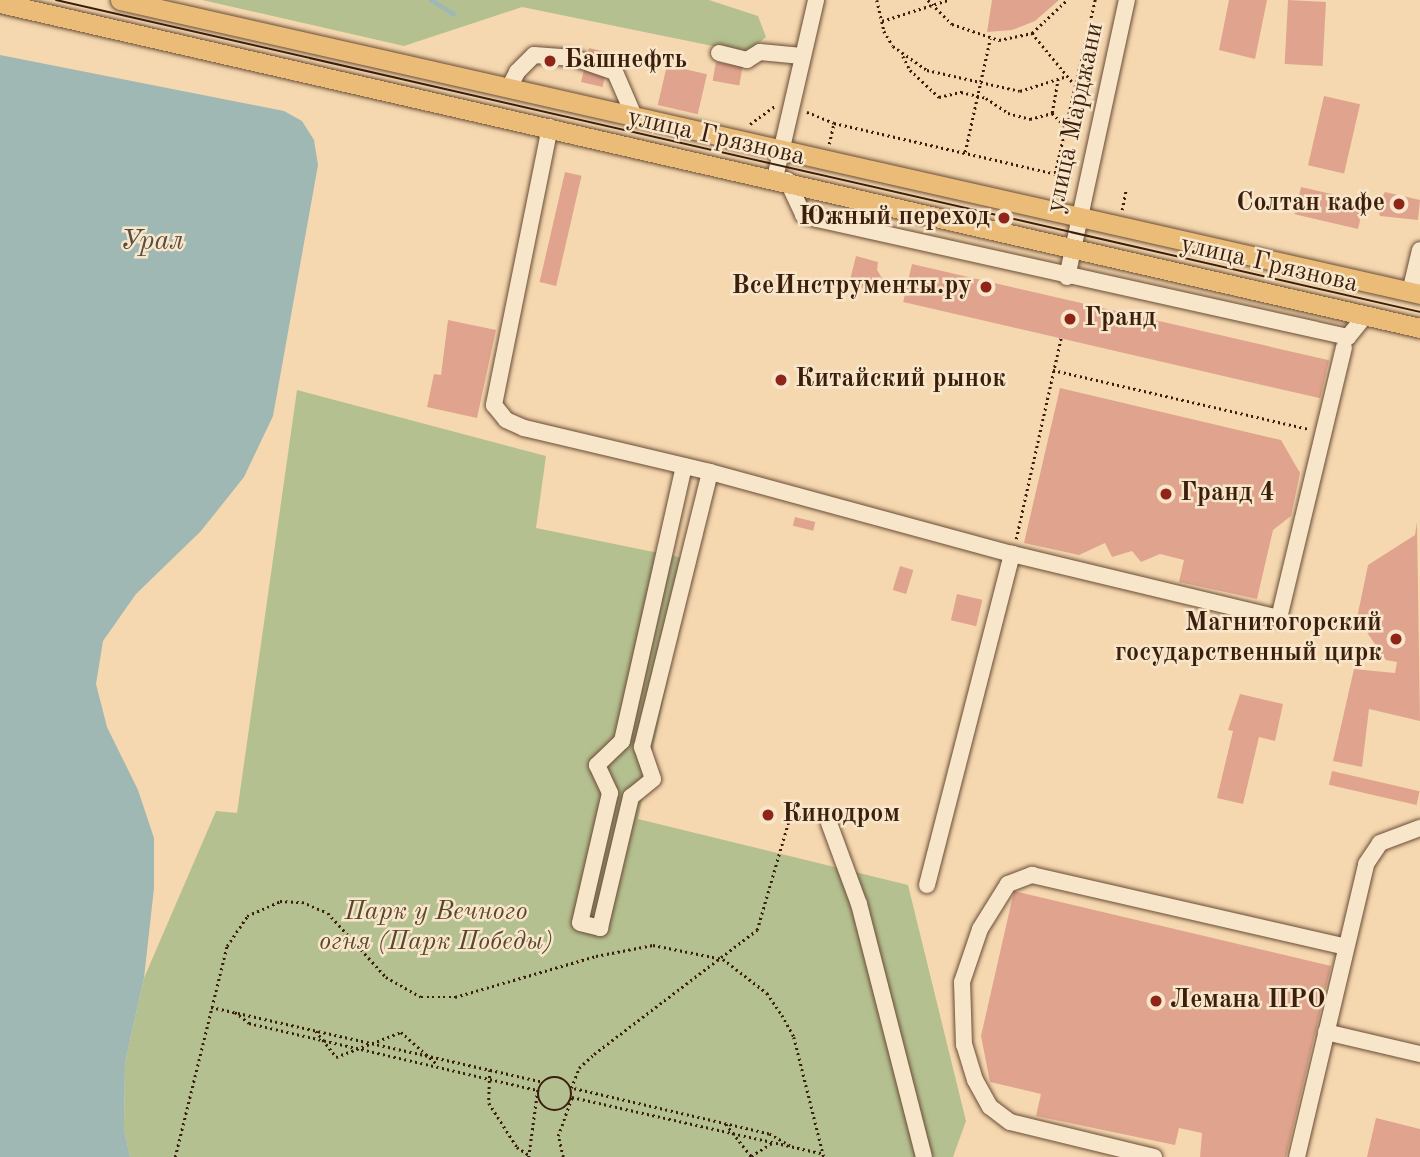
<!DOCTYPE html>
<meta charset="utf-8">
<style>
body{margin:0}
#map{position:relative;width:1420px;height:1157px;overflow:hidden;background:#f5d8af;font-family:"Old Standard TT",serif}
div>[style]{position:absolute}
.green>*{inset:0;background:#b5c090}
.water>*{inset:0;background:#9fb8b4}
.stream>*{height:4.5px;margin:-2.25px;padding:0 2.25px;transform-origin:2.25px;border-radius:2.25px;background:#9fb8b4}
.building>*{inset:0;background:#e0a48e;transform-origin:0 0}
.path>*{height:2.5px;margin-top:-1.25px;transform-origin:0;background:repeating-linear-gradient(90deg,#3c1e0d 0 2px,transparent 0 5.5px)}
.path>.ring{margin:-1.25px;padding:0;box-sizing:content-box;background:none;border:2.5px solid #3c1e0d;border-radius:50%}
.roads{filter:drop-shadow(0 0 2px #6a4c36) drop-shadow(0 0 2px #6a4c36)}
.minor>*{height:16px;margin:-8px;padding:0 8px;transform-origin:8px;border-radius:8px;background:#f8e6cb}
.major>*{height:19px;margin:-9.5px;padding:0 9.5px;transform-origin:9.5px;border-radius:9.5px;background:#eabc78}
.tram>*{height:2px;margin:-1px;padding:0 1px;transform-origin:1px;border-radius:1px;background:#3c1e0d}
.dots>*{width:19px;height:19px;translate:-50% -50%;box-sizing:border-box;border:4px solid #f8e6cb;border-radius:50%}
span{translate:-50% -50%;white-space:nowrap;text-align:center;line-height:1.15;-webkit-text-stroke:5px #f8e6cb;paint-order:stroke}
.poi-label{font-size:26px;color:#3c1e0d;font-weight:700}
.left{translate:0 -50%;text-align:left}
.right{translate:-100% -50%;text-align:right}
.street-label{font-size:26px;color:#3c1e0d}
.park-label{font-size:26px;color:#5a462e;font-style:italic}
.water-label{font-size:28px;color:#5a4c3f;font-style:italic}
</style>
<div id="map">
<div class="green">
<div style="clip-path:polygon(202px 0,709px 0,758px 16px,766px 37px,747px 53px,522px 7px,404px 46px)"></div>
<div style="clip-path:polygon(297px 390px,546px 456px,536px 528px,693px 560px,638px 819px,908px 885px,966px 1121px,953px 1157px,130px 1157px,124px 1129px,125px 1063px,144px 978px,216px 811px,237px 813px)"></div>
</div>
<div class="water">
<div style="clip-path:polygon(0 55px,284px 111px,302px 121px,314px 140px,318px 165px,273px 416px,244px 477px,201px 531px,136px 594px,103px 641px,96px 684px,107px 727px,138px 790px,154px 838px,154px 888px,144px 978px,125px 1063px,124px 1129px,130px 1157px,0 1157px)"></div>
</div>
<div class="stream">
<div style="left:431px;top:0;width:26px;rotate:31deg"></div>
</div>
<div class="building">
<div style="clip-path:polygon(992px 0,1059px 0,1035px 21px,1012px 30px,987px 32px)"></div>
<div style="clip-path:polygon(1229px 0,1267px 0,1255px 59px,1219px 50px)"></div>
<div style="left:1288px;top:0;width:38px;height:64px;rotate:3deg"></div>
<div style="left:589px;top:48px;width:22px;height:35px;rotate:13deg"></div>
<div style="left:716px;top:62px;width:27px;height:19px;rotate:10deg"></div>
<div style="left:667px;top:65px;width:41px;height:41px;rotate:13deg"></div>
<div style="left:1324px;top:96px;width:37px;height:71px;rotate:13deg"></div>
<div style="left:565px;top:172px;width:17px;height:113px;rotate:13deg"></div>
<div style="left:1301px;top:187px;width:65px;height:28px;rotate:13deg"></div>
<div style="clip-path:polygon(1385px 192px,1420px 200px,1418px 220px,1380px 216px,1377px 207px)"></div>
<div style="clip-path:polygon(856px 256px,878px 262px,877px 270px,884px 281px,872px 290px,849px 284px)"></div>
<div style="left:912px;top:264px;width:428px;height:39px;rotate:13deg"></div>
<div style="clip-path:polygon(448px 320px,496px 330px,477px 418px,427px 407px,434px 374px,441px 375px)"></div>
<div style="clip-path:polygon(1060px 388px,1281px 440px,1300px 473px,1291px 516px,1273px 530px,1257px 599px,1179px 582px,1184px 560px,1160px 554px,1141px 562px,1132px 551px,1112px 557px,1105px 543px,1079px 555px,1024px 543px)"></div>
<div style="left:795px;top:517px;width:21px;height:9px;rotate:14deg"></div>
<div style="clip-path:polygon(1417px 522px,1420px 721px,1369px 709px,1362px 767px,1333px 761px,1354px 669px,1395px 673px,1397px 662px,1386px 660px,1357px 618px,1368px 565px,1415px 535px)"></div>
<div style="left:900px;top:566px;width:14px;height:25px;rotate:17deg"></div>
<div style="left:957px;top:594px;width:26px;height:27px;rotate:13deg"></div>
<div style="clip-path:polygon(1240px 694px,1283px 704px,1275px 741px,1259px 737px,1243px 804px,1217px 798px,1233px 731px,1228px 730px)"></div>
<div style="left:1332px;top:771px;width:90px;height:14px;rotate:13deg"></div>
<div style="clip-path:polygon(1014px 891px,1331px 966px,1286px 1157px,1200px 1157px,1202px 1133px,1179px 1128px,1175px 1145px,1036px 1116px,1041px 1094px,990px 1082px,981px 1036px)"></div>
<div style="clip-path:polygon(1376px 1118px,1420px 1129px,1420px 1157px,1367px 1157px)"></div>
</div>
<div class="path">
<div style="left:877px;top:0;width:32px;rotate:77deg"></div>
<div style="left:884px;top:31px;width:17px;rotate:59deg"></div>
<div style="left:893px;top:46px;width:42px;rotate:35.2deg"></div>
<div style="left:927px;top:70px;width:95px;rotate:12.7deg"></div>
<div style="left:1020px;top:91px;width:49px;rotate:-17.7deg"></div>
<div style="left:928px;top:0;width:34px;rotate:45deg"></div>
<div style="left:952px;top:24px;width:50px;rotate:18.8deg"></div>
<div style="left:999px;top:40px;width:34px;rotate:-12deg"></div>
<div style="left:1032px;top:33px;width:48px;rotate:-43.3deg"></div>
<div style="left:882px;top:21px;width:69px;rotate:-17.7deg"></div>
<div style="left:1032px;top:33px;width:66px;rotate:50.5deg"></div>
<div style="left:903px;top:56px;width:16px;rotate:63deg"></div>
<div style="left:910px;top:70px;width:40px;rotate:43deg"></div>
<div style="left:939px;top:97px;width:23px;rotate:-13deg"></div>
<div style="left:961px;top:92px;width:26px;rotate:13deg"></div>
<div style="left:986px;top:98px;width:27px;rotate:34deg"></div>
<div style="left:1008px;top:113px;width:23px;rotate:15deg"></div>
<div style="left:1030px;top:119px;width:23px;rotate:-15deg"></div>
<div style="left:1052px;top:113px;width:34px;rotate:-80deg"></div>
<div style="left:807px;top:112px;width:29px;rotate:22deg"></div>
<div style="left:834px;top:123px;width:247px;rotate:12.9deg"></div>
<div style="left:1052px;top:113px;width:20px;rotate:45deg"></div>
<div style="left:750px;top:124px;width:31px;rotate:-36deg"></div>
<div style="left:829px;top:144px;width:22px;rotate:-77deg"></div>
<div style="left:965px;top:152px;width:116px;rotate:-77.5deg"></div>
<div style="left:1055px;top:173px;width:178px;rotate:-77deg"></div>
<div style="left:1122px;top:210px;width:21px;rotate:-79deg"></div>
<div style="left:1053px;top:370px;width:263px;rotate:13deg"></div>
<div style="left:1016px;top:539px;width:207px;rotate:-77.4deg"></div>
<div style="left:211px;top:1007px;width:340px;rotate:12.7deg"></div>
<div style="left:235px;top:1012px;width:18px;rotate:38deg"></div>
<div style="left:249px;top:1023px;width:297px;rotate:13.1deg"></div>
<div style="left:538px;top:1090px;width:68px;rotate:97.7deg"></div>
<div style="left:316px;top:1031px;width:33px;rotate:52deg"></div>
<div style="left:336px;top:1057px;width:70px;rotate:-21deg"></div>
<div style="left:401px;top:1032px;width:48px;rotate:41.6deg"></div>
<div style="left:490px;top:1070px;width:33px;rotate:92deg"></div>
<div style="left:489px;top:1103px;width:52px;rotate:57.5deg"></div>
<div style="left:517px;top:1147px;width:14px;rotate:34deg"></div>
<div class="ring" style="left:538px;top:1077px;width:31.5px;height:31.5px"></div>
<div style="left:726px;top:1124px;width:41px;rotate:52deg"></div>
<div style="left:751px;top:1156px;width:25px;rotate:-32deg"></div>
<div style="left:790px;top:1146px;width:24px;rotate:-150deg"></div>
<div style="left:769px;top:1134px;width:203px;rotate:-166.9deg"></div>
<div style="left:571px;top:1088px;width:22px;rotate:-68deg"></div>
<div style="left:579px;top:1068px;width:21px;rotate:-43deg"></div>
<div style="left:594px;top:1054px;width:205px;rotate:-37.3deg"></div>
<div style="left:757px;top:930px;width:122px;rotate:-73.8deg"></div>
<div style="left:175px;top:1157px;width:217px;rotate:-76.2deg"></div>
<div style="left:227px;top:946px;width:36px;rotate:-56deg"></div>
<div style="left:247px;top:916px;width:36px;rotate:-24deg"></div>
<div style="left:280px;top:901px;width:22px;rotate:3deg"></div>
<div style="left:302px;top:902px;width:28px;rotate:23deg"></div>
<div style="left:328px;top:913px;width:86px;rotate:47.8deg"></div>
<div style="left:386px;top:977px;width:40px;rotate:29.7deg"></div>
<div style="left:421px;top:997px;width:34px"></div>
<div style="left:455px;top:997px;width:147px;rotate:-16.2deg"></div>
<div style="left:596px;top:956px;width:58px;rotate:-10.9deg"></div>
<div style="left:653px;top:945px;width:71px;rotate:11.3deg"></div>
<div style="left:723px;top:959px;width:56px;rotate:37.7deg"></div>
<div style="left:767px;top:993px;width:27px;rotate:56deg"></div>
<div style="left:782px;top:1015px;width:25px;rotate:61deg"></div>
<div style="left:794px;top:1037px;width:124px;rotate:76deg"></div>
<div style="left:563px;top:1157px;width:22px;rotate:-103deg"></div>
<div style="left:558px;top:1136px;width:41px;rotate:-70.3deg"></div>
<div style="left:572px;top:1097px;width:258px;rotate:12.7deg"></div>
</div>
<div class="roads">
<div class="minor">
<div style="left:719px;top:53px;width:29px;rotate:14deg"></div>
<div style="left:747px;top:60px;width:15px;rotate:-32deg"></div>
<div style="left:760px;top:52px;width:42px;rotate:5.4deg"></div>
<div style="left:509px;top:88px;width:18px;rotate:-63deg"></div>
<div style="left:517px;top:72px;width:24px;rotate:-45deg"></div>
<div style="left:534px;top:55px;width:40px;rotate:4.3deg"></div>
<div style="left:574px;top:58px;width:43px;rotate:18.9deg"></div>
<div style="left:615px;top:72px;width:48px;rotate:66.6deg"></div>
<div style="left:550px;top:127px;width:284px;rotate:101.4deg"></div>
<div style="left:494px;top:405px;width:19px;rotate:51deg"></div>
<div style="left:506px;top:420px;width:20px;rotate:24deg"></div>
<div style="left:524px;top:428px;width:191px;rotate:13.3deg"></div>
<div style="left:710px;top:472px;width:313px;rotate:15.2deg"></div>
<div style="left:775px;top:178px;width:183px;rotate:-77deg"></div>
<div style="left:787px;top:180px;width:38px;rotate:65deg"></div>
<div style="left:803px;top:215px;width:15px;rotate:16deg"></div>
<div style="left:817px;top:219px;width:544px;rotate:12.53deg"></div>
<div style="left:1348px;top:337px;width:28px;rotate:-51deg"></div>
<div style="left:1067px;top:277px;width:283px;rotate:-77.8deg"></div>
<div style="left:1410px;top:292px;width:43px;rotate:-76.6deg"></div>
<div style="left:684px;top:466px;width:282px;rotate:102.7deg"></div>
<div style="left:622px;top:741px;width:35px;rotate:136deg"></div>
<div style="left:597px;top:765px;width:31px;rotate:65deg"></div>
<div style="left:610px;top:793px;width:133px;rotate:103deg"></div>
<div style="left:580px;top:923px;width:21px;rotate:14deg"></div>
<div style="left:600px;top:928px;width:135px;rotate:-76.7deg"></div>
<div style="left:631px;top:797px;width:28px;rotate:-39deg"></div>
<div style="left:653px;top:779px;width:34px;rotate:-109deg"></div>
<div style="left:642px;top:747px;width:283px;rotate:-76.1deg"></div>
<div style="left:829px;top:823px;width:86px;rotate:69.7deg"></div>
<div style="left:859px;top:904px;width:261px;rotate:75.6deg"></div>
<div style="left:927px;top:885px;width:342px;rotate:-75.6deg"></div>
<div style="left:1012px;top:554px;width:275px;rotate:13.5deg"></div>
<div style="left:1279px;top:618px;width:278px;rotate:-76.5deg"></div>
<div style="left:1326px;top:1032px;width:97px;rotate:13.2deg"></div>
<div style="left:1154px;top:1157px;width:148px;rotate:-166.3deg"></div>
<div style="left:1010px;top:1122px;width:25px;rotate:-143deg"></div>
<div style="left:990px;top:1107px;width:31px;rotate:-119deg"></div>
<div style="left:975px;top:1080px;width:37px;rotate:-107deg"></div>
<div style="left:964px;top:1045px;width:63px;rotate:-91.8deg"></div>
<div style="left:962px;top:982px;width:56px;rotate:-71.2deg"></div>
<div style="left:980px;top:929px;width:53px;rotate:-58.1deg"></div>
<div style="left:1008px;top:884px;width:26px;rotate:-21deg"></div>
<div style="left:1032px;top:875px;width:322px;rotate:12.9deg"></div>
<div style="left:1297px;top:1157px;width:301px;rotate:-76.7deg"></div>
<div style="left:1366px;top:864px;width:25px;rotate:-56deg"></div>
<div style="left:1380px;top:843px;width:43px;rotate:-20.6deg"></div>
</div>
<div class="major">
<div style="left:120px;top:0;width:1333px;rotate:12.74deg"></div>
<div style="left:0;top:3px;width:1457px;rotate:12.89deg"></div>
</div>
</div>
<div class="tram">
<div style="left:56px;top:0;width:1399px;rotate:12.88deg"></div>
</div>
<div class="dots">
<div style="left:550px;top:61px;background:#8f2418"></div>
<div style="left:1399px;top:204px;background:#8f2418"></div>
<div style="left:1004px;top:218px;background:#8f2418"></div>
<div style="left:986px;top:287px;background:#8f2418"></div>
<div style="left:1070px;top:319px;background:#8f2418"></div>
<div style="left:781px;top:380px;background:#8f2418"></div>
<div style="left:1166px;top:494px;background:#8f2418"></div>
<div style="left:1396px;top:639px;background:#8f2418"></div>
<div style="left:768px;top:815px;background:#8f2418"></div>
<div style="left:1156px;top:1001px;background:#8f2418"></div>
</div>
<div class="poi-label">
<span class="left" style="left:564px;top:61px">Башнефть</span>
<span class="right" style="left:1385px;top:204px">Солтан кафе</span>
<span class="right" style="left:990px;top:218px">Южный переход</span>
<span class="right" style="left:972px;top:287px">ВсеИнструменты.ру</span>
<span class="left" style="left:1084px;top:319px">Гранд</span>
<span class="left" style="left:795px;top:380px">Китайский рынок</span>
<span class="left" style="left:1180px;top:494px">Гранд 4</span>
<span class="right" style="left:1382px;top:639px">Магнитогорский<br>государственный цирк</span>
<span class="left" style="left:782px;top:815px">Кинодром</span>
<span class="left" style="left:1170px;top:1001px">Лемана ПРО</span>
</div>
<div class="street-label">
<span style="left:1076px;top:118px;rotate:-78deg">улица Марджани</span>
<span style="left:716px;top:138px;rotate:13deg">улица Грязнова</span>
<span style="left:1269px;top:265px;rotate:13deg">улица Грязнова</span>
</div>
<div class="park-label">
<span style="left:436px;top:928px">Парк у Вечного<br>огня (Парк Победы)</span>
</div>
<div class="water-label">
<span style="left:152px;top:242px">Урал</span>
</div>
</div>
